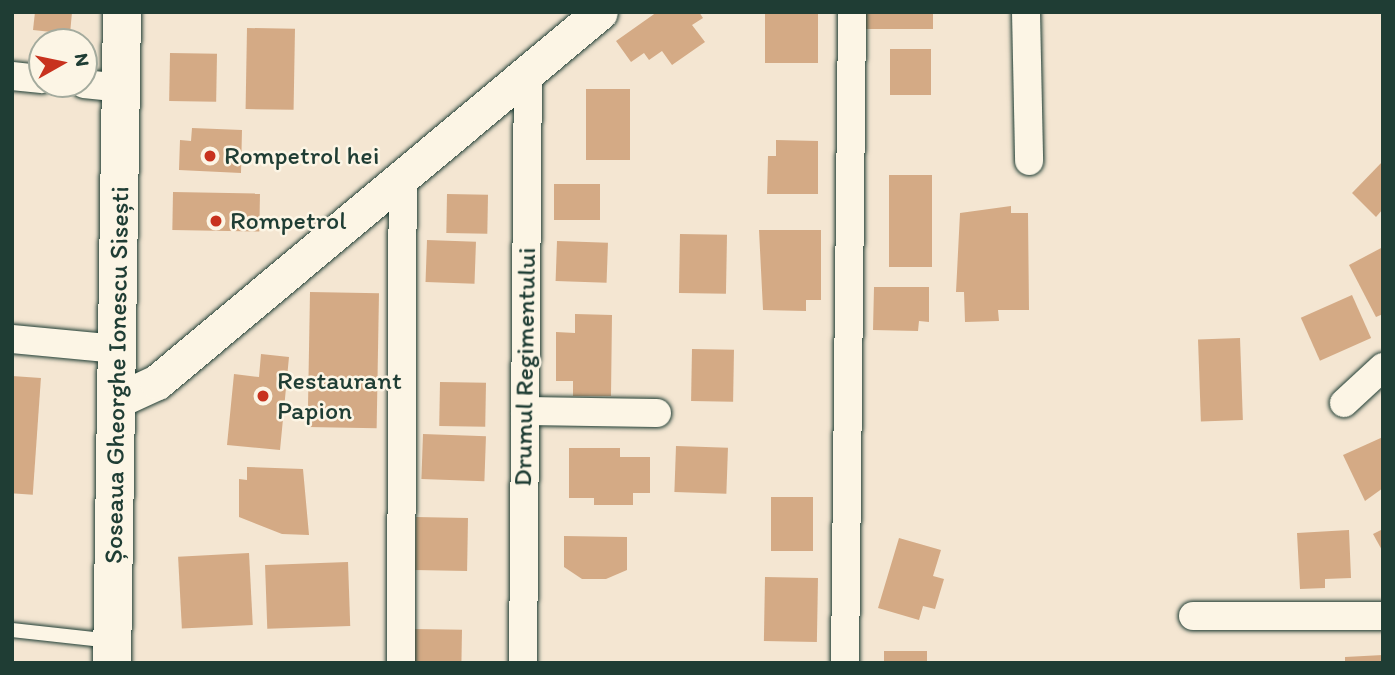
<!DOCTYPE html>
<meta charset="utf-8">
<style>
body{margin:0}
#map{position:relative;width:1395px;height:675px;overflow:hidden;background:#f4e6d2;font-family:Itim,sans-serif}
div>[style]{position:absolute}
.building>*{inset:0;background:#d4aa85;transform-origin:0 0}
.roads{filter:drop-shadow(0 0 2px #1f3d34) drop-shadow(0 0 2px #1f3d34)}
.service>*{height:14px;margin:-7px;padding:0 7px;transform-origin:7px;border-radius:7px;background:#fcf5e5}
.minor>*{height:28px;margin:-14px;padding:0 14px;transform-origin:14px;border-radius:14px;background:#fcf5e5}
.tertiary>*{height:35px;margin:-17.5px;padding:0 17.5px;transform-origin:17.5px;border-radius:17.5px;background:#fcf5e5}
.secondary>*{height:38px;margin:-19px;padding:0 19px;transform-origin:19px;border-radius:19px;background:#fcf5e5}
.dots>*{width:19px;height:19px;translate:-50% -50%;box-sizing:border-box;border:4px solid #fcf5e5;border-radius:50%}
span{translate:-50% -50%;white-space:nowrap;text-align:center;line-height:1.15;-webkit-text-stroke:5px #fcf5e5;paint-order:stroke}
.poi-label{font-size:26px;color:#1f3d34}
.left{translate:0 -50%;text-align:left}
.street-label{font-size:26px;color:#1f3d34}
.frame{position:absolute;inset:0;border:14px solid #1f3d34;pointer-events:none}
.north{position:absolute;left:28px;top:28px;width:70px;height:70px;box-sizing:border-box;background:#fcf5e5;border:2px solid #a4ab9e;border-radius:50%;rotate:81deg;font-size:19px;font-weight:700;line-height:28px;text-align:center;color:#1f3d34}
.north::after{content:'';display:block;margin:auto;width:24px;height:32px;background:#c8321e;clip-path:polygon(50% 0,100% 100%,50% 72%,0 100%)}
</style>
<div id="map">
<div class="building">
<div style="clip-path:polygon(35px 12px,72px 12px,70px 34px,33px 30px)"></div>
<div style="clip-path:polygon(657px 12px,699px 12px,703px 18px,692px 25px,705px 42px,672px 65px,662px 51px,649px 60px,644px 53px,631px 62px,616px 41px)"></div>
<div style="left:765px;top:12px;width:53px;height:51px"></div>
<div style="left:863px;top:12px;width:70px;height:17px"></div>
<div style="left:247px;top:28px;width:48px;height:81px;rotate:1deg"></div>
<div style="left:890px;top:49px;width:41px;height:46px"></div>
<div style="left:170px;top:53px;width:47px;height:48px;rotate:1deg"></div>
<div style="left:586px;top:89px;width:44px;height:71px"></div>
<div style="clip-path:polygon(192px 128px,242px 130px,241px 173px,179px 170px,180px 140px,191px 141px)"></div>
<div style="clip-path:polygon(776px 140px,818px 141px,818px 194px,767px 194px,768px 156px,776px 156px)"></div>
<div style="clip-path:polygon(1383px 161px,1383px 209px,1376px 217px,1352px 193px)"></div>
<div style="left:889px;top:175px;width:43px;height:92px"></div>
<div style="left:554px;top:184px;width:46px;height:36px"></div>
<div style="left:173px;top:192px;width:87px;height:38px;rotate:1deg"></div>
<div style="left:447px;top:194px;width:41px;height:39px;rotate:1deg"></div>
<div style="clip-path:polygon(1011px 206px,1011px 213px,1028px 213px,1029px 310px,998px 310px,999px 321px,965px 322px,964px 292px,956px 292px,960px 213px)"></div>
<div style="clip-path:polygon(759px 230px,821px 230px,821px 300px,806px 300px,806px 311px,763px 310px)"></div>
<div style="left:680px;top:234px;width:47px;height:59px;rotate:1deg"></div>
<div style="left:427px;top:240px;width:49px;height:42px;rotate:2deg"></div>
<div style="left:557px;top:241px;width:51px;height:40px;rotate:2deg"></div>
<div style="clip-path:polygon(1383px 247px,1383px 314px,1376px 317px,1349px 265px)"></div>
<div style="clip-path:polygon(874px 287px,929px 287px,929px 322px,919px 321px,918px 331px,873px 330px)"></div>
<div style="left:310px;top:292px;width:69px;height:135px;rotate:1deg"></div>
<div style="left:1352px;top:295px;width:47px;height:56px;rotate:66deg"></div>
<div style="clip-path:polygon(575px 314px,612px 315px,611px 396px,573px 396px,573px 381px,556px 381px,556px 332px,575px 333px)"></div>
<div style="left:1240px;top:338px;width:82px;height:42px;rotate:88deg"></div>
<div style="left:692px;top:349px;width:42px;height:52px;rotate:1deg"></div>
<div style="clip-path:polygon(261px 354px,289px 357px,280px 450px,227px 445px,234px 374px,259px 377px)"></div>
<div style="left:12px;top:376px;width:29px;height:117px;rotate:4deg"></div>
<div style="left:440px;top:382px;width:46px;height:44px;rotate:1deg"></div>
<div style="left:423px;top:434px;width:63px;height:45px;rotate:2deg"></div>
<div style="clip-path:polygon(1383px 437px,1383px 488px,1365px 501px,1343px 455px)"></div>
<div style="left:676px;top:446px;width:52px;height:46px;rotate:2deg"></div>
<div style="clip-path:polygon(569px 448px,620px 448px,620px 457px,650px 457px,650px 493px,633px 493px,633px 505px,594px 505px,594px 498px,569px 498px)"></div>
<div style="clip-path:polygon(247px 467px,303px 469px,309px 535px,282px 534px,239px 517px,239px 479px,247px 480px)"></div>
<div style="left:771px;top:497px;width:42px;height:54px"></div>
<div style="left:416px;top:517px;width:52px;height:53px;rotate:1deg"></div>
<div style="clip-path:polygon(1383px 529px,1383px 552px,1373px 534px)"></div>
<div style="clip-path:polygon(1349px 530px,1351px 578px,1325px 579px,1325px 588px,1300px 589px,1297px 533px)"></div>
<div style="clip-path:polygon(564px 536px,627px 537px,627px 570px,606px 579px,582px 579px,564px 567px)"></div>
<div style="clip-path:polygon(899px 538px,941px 550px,933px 576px,944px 579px,935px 609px,923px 606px,919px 620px,878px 608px)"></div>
<div style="left:249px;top:553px;width:72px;height:71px;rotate:87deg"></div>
<div style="left:348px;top:562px;width:64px;height:83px;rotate:88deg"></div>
<div style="left:765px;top:577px;width:53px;height:64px;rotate:1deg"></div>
<div style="left:413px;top:629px;width:49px;height:34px;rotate:1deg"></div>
<div style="left:884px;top:651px;width:43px;height:12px"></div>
<div style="clip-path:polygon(1383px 655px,1383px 663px,1345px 663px,1345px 657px)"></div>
</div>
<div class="roads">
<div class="service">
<div style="left:12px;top:630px;width:100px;rotate:6.3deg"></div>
</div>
<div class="minor">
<div style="left:1026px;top:12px;width:149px;rotate:88.8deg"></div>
<div style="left:12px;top:76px;width:30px;rotate:6deg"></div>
<div style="left:84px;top:84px;width:37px;rotate:6deg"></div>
<div style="left:12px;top:339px;width:106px;rotate:5.4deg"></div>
<div style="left:1344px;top:403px;width:53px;rotate:-42.7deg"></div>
<div style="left:525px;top:411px;width:132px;rotate:0.9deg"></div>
<div style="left:1193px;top:616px;width:190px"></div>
<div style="left:401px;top:663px;width:486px;rotate:-89.8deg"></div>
<div style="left:523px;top:663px;width:592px;rotate:-89.52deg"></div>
<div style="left:845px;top:663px;width:651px;rotate:-89.38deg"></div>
</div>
<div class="tertiary">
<div style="left:116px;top:401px;width:45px;rotate:-24.9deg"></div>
<div style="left:157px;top:382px;width:577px;rotate:-39.87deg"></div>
</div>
<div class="secondary">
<div style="left:112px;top:663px;width:651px;rotate:-89.12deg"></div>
</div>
</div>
<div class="dots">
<div style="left:210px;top:156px;background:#c8321e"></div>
<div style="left:216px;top:221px;background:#c8321e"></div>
<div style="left:263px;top:396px;background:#c8321e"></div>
</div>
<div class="poi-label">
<span class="left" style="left:224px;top:156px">Rompetrol hei</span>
<span class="left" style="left:230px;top:221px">Rompetrol</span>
<span class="left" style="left:277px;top:396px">Restaurant<br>Papion</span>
</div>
<div class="street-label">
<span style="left:525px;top:367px;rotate:-89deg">Drumul Regimentului</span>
<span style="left:117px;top:375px;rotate:-89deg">Șoseaua Gheorghe Ionescu Sisești</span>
</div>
<div class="frame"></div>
<div class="north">N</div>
</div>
